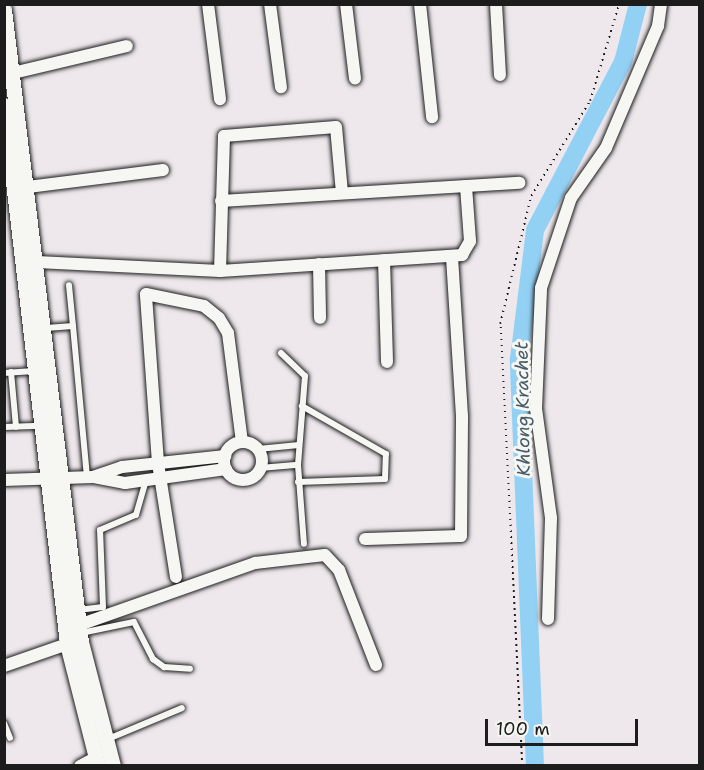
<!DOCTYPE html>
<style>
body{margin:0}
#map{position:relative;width:704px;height:770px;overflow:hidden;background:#eee8ed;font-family:"Shantell Sans",sans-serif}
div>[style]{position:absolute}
.river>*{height:18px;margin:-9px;padding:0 9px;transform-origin:9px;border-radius:9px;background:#93d1f4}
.path>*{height:1.5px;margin-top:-0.75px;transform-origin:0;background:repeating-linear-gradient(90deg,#1c1c1c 0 1.5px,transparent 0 6px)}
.roads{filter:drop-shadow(0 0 2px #1c1c1c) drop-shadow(0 0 2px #1c1c1c)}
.service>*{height:6px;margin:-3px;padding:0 3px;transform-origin:3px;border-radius:3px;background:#f6f6f2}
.minor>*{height:12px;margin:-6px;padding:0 6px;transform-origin:6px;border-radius:6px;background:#f6f6f2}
.minor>.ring{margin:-6px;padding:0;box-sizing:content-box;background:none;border:12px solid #f6f6f2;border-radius:50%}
.tertiary>*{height:15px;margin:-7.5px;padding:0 7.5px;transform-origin:7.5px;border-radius:7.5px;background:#f6f6f2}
span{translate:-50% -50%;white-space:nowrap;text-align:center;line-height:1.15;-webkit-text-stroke:6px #f6f6f2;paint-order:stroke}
.water-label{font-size:18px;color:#465b68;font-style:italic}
.frame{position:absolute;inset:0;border:6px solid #1c1c1c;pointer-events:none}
.scale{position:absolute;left:485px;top:719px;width:153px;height:27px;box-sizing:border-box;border:3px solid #1c1c1c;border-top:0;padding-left:8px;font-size:18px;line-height:21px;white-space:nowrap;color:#1c1c1c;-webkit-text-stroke:4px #f6f6f2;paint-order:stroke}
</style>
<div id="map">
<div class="river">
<div style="left:535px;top:766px;width:407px;rotate:-92.3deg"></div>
<div style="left:519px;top:359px;width:130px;rotate:-82.9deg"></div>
<div style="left:535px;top:230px;width:190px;rotate:-62.4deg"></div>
<div style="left:623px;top:62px;width:60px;rotate:-75.5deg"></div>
</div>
<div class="path">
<div style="left:522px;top:766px;width:443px;rotate:-92.8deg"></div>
<div style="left:500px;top:324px;width:132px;rotate:-76.4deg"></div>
<div style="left:531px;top:196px;width:112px;rotate:-58.2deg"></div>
<div style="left:590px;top:101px;width:101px;rotate:-73.4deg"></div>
</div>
<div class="roads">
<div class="service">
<div style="left:73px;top:326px;width:152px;rotate:84.7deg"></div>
<div style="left:46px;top:328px;width:27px;rotate:-4deg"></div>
<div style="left:73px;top:326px;width:41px;rotate:-95.6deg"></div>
<div style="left:281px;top:353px;width:33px;rotate:44deg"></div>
<div style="left:305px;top:376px;width:89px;rotate:94.5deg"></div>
<div style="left:298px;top:465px;width:79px;rotate:85.7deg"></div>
<div style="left:11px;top:372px;width:55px;rotate:84.8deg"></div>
<div style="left:4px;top:373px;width:30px;rotate:-4deg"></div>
<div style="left:4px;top:427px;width:37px;rotate:-2deg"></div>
<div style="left:258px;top:449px;width:41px;rotate:-5.6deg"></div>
<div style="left:260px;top:468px;width:38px;rotate:-5deg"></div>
<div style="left:298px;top:482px;width:87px;rotate:-2deg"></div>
<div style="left:385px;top:479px;width:25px;rotate:-88deg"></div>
<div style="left:386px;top:454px;width:97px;rotate:-150.3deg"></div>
<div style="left:78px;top:610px;width:25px;rotate:-7deg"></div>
<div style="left:103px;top:607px;width:77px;rotate:-92.2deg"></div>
<div style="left:100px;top:530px;width:39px;rotate:-23deg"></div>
<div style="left:136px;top:515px;width:36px;rotate:-74deg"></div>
<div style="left:81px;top:633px;width:54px;rotate:-11.7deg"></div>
<div style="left:134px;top:622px;width:42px;rotate:62.8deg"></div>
<div style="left:153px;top:659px;width:14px;rotate:36deg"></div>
<div style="left:164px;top:667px;width:26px;rotate:4deg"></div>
<div style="left:4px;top:723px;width:16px;rotate:68deg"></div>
<div style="left:108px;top:739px;width:80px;rotate:-22.7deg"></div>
</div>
<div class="minor">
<div style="left:208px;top:4px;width:96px;rotate:82.8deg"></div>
<div style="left:270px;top:4px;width:84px;rotate:82.5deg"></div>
<div style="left:346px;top:4px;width:75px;rotate:83.1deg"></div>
<div style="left:420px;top:4px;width:114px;rotate:83.9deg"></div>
<div style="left:496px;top:4px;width:71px;rotate:86.8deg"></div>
<div style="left:13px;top:73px;width:117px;rotate:-13.3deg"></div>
<div style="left:28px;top:187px;width:136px;rotate:-7.2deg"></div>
<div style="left:221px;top:201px;width:299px;rotate:-3.5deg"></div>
<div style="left:384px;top:260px;width:102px;rotate:88.3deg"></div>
<div style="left:37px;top:262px;width:183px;rotate:2.8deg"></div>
<div style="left:220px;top:271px;width:243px;rotate:-3.8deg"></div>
<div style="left:462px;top:255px;width:16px;rotate:-60deg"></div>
<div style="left:470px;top:241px;width:55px;rotate:-94.2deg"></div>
<div style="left:319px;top:264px;width:54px;rotate:88.9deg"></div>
<div style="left:220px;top:271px;width:135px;rotate:-88.3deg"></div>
<div style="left:224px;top:136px;width:112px;rotate:-4.6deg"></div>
<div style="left:336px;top:127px;width:66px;rotate:84.8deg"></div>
<div class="ring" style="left:224px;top:442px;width:26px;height:26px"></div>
<div style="left:94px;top:477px;width:32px;rotate:11deg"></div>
<div style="left:125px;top:483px;width:102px;rotate:-7.9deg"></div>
<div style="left:4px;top:480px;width:89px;rotate:-1.9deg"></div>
<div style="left:93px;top:477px;width:31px;rotate:-19deg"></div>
<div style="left:122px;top:467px;width:104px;rotate:-6.1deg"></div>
<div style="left:365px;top:539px;width:96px;rotate:-1.8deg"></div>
<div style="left:461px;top:536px;width:120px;rotate:-89.5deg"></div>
<div style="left:462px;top:416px;width:160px;rotate:-93.6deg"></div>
<div style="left:176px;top:577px;width:115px;rotate:-99deg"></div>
<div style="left:158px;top:463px;width:169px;rotate:-94.1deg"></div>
<div style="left:146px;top:294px;width:59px;rotate:11.7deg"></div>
<div style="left:204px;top:306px;width:19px;rotate:39deg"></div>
<div style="left:219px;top:318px;width:17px;rotate:59deg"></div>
<div style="left:228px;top:333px;width:110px;rotate:82.7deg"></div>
<div style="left:548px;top:619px;width:101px;rotate:-88.3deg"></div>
<div style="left:551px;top:518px;width:110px;rotate:-97.8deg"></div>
<div style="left:536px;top:409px;width:121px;rotate:-87.6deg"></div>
<div style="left:541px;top:288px;width:95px;rotate:-71.6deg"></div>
<div style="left:571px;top:198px;width:61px;rotate:-55deg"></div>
<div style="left:606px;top:148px;width:133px;rotate:-66.9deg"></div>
<div style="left:658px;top:26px;width:22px;rotate:-82deg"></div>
<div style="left:79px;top:625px;width:187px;rotate:-19.4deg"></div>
<div style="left:255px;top:563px;width:70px;rotate:-6.5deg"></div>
<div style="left:325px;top:555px;width:21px;rotate:47deg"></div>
<div style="left:339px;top:570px;width:102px;rotate:68.7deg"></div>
<div style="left:4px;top:666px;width:67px;rotate:-19.2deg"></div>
<div style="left:80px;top:766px;width:17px;rotate:-28deg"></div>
</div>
<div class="tertiary">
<div style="left:4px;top:10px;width:637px;rotate:83.05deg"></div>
<div style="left:81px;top:642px;width:128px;rotate:75.5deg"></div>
<div style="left:4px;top:105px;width:543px;rotate:83.33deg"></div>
<div style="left:67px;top:644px;width:126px;rotate:75.7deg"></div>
</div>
</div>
<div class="water-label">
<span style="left:523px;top:409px;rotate:-91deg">Khlong Krachet</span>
</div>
<div class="frame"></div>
<div class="scale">100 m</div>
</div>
